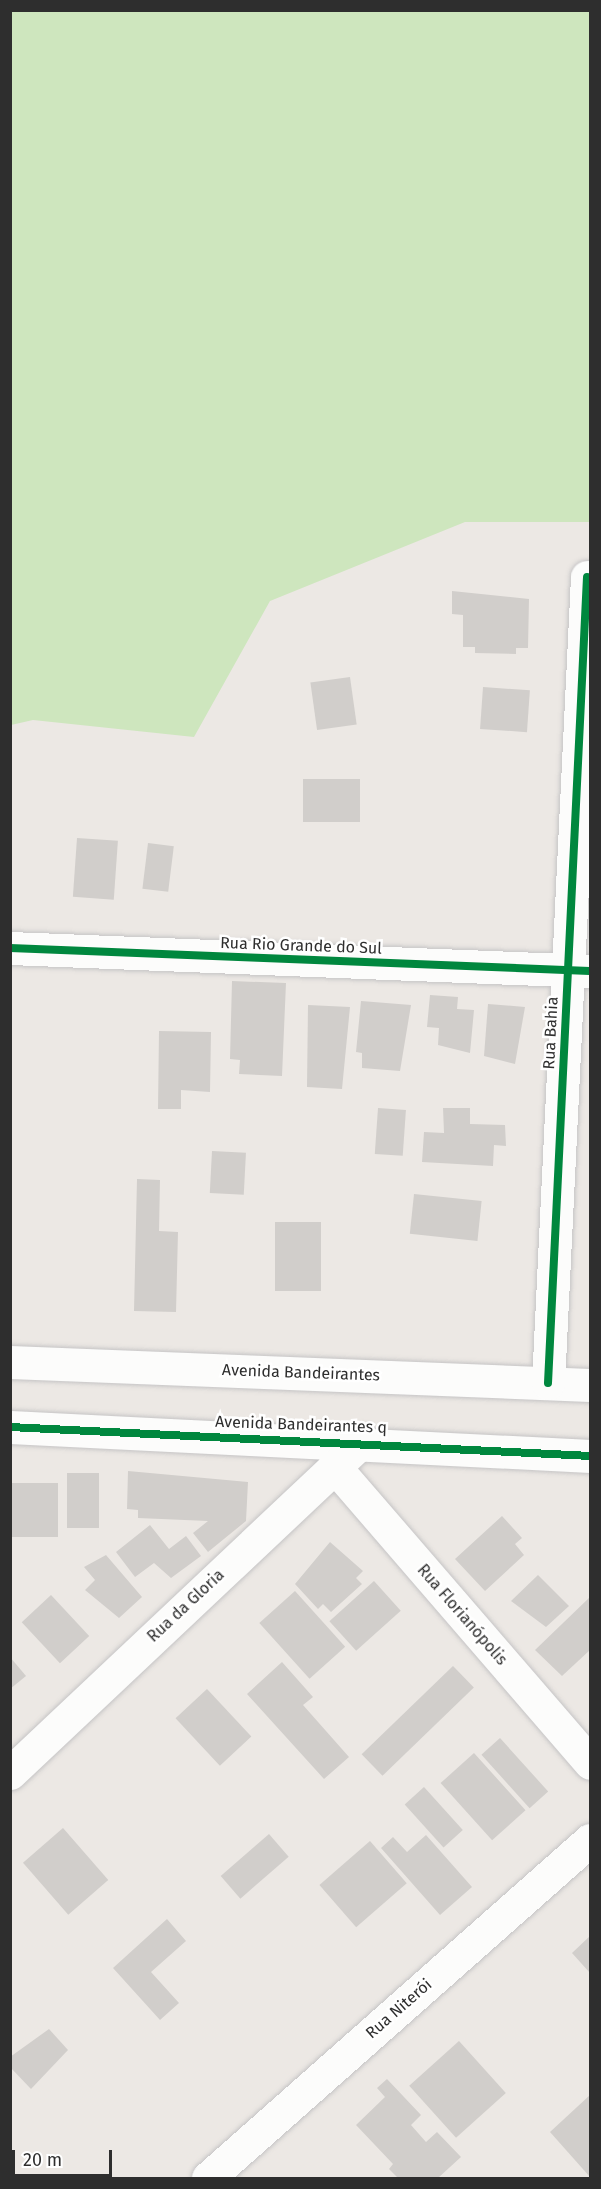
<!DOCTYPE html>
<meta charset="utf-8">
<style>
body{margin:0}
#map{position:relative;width:601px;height:2189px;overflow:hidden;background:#ece8e4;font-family:"Fira Sans",sans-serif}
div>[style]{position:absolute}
.green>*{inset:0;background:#cee6be}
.building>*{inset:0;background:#d1cecb;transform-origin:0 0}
.roads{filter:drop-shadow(0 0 2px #c5c4c5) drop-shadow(0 0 2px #c5c4c5)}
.minor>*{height:33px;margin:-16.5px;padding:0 16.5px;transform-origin:16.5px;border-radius:16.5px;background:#fcfcfb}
.cycleway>*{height:8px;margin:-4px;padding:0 4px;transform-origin:4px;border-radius:4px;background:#00873e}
span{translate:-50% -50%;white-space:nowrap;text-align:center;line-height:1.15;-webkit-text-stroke:5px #fff;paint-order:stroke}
.street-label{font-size:16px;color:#2e2e2e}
.frame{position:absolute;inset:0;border:12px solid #2e2e2e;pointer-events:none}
.scale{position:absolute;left:12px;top:2150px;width:100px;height:27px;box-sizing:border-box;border:3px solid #2e2e2e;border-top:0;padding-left:8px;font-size:18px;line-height:21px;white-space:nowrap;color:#2e2e2e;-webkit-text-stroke:4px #fff;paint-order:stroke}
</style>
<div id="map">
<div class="green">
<div style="clip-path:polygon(10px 11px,590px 11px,590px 522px,465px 522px,270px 601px,194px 737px,33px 720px,11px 725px)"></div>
</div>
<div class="building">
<div style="clip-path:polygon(452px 591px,529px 599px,528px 648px,516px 648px,516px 654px,475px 653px,475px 647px,463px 647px,463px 615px,452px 614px)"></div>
<div style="left:350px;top:677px;width:48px;height:40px;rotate:82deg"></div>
<div style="left:483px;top:687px;width:47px;height:42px;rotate:4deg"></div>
<div style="left:303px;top:779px;width:57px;height:43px"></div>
<div style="left:77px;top:838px;width:41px;height:59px;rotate:4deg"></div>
<div style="left:148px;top:843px;width:26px;height:46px;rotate:7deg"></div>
<div style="clip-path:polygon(232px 981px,286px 983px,282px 1076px,239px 1074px,240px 1060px,230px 1059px)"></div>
<div style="clip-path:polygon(430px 995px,458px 997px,457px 1009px,474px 1010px,470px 1053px,438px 1045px,439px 1028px,427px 1027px)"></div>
<div style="clip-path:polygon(361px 1001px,411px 1005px,400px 1071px,362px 1068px,362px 1053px,356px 1052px)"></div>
<div style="clip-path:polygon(488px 1004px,525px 1007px,515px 1064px,484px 1056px)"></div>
<div style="clip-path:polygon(308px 1005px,350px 1007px,342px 1089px,307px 1087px)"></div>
<div style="clip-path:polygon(159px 1031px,211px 1032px,210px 1092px,181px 1090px,181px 1109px,158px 1109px)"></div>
<div style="left:378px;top:1108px;width:28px;height:46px;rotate:4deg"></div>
<div style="clip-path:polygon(443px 1108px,470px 1108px,470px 1124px,505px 1125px,506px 1146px,494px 1145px,493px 1166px,422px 1162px,424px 1132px,444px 1133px)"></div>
<div style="left:212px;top:1151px;width:34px;height:42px;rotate:3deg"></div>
<div style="clip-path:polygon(137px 1179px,160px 1180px,159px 1231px,178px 1232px,176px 1312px,134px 1311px)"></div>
<div style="left:414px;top:1194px;width:68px;height:40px;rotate:6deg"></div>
<div style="left:275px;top:1222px;width:46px;height:69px"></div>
<div style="clip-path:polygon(128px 1471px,248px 1482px,246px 1521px,208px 1552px,193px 1533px,208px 1521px,138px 1518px,138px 1510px,127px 1509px)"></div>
<div style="left:67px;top:1473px;width:32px;height:55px"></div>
<div style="left:11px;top:1483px;width:47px;height:54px"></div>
<div style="clip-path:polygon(502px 1516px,522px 1538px,515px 1544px,524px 1555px,485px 1591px,455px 1559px)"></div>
<div style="clip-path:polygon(150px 1525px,169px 1549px,186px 1536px,201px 1556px,171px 1578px,154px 1563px,135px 1577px,116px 1552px)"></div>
<div style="clip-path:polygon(330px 1542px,363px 1571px,356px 1578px,362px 1584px,331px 1612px,323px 1604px,318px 1609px,295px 1584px)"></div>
<div style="clip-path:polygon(106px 1555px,142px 1597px,119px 1618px,85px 1590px,95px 1580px,84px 1567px)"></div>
<div style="clip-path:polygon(538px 1575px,569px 1606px,546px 1627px,511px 1601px)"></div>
<div style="left:374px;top:1581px;width:40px;height:60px;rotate:48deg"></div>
<div style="left:295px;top:1591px;width:75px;height:48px;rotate:48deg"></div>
<div style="left:51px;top:1595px;width:56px;height:40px;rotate:47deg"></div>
<div style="clip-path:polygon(590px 1597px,590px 1650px,562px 1676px,535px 1650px)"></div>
<div style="clip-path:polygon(10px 1657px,26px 1676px,10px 1689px)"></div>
<div style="clip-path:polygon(282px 1662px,313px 1697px,303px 1705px,349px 1757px,324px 1779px,247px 1694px)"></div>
<div style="left:453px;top:1666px;width:30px;height:127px;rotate:46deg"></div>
<div style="left:207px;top:1689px;width:65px;height:43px;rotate:47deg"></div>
<div style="left:500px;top:1738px;width:72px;height:25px;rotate:48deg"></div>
<div style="left:474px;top:1753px;width:77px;height:45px;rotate:48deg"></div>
<div style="left:424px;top:1787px;width:58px;height:26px;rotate:48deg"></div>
<div style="left:63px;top:1828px;width:69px;height:53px;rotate:49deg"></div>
<div style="left:269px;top:1834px;width:30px;height:64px;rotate:49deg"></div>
<div style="clip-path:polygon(426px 1835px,472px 1887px,440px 1915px,381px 1848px,393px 1837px,407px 1852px)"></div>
<div style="left:370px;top:1841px;width:56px;height:67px;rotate:49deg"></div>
<div style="clip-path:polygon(167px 1919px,186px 1941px,151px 1972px,179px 2003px,160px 2020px,113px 1968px)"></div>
<div style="clip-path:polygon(590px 1936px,590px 1973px,572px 1953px)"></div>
<div style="clip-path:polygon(49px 2029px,68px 2050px,31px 2089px,10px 2067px,10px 2057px)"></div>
<div style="left:459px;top:2041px;width:70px;height:67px;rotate:48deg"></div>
<div style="clip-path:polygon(387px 2079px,421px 2115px,411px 2125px,426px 2142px,437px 2132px,461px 2157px,438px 2178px,398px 2178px,389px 2169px,393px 2164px,356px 2125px,385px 2097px,377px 2088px)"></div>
<div style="clip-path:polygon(590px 2095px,590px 2177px,550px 2132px)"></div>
</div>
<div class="roads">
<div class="minor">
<div style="left:10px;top:948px;width:579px;rotate:2.27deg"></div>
<div style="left:10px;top:1362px;width:580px;rotate:2.27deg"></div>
<div style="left:548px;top:1383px;width:807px;rotate:-87.23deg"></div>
<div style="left:10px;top:1427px;width:581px;rotate:2.86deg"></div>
<div style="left:334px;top:1466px;width:392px;rotate:49.2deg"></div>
<div style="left:10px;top:1773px;width:484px;rotate:-43.3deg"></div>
<div style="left:208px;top:2178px;width:510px;rotate:-41.5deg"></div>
</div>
</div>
<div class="cycleway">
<div style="left:10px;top:948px;width:580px;rotate:2.27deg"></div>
<div style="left:548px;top:1383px;width:807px;rotate:-87.23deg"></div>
<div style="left:10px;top:1427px;width:581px;rotate:2.86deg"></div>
</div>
<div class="street-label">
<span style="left:301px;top:946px;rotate:2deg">Rua Rio Grande do Sul</span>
<span style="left:551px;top:1033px;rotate:-87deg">Rua Bahia</span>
<span style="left:301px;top:1373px;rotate:2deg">Avenida Bandeirantes</span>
<span style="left:301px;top:1425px;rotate:2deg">Avenida Bandeirantes q</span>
<span style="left:186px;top:1606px;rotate:-43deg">Rua da Gloria</span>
<span style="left:462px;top:1615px;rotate:49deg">Rua Florianópolis</span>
<span style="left:399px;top:2009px;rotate:-41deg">Rua Niterói</span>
</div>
<div class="frame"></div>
<div class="scale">20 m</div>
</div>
